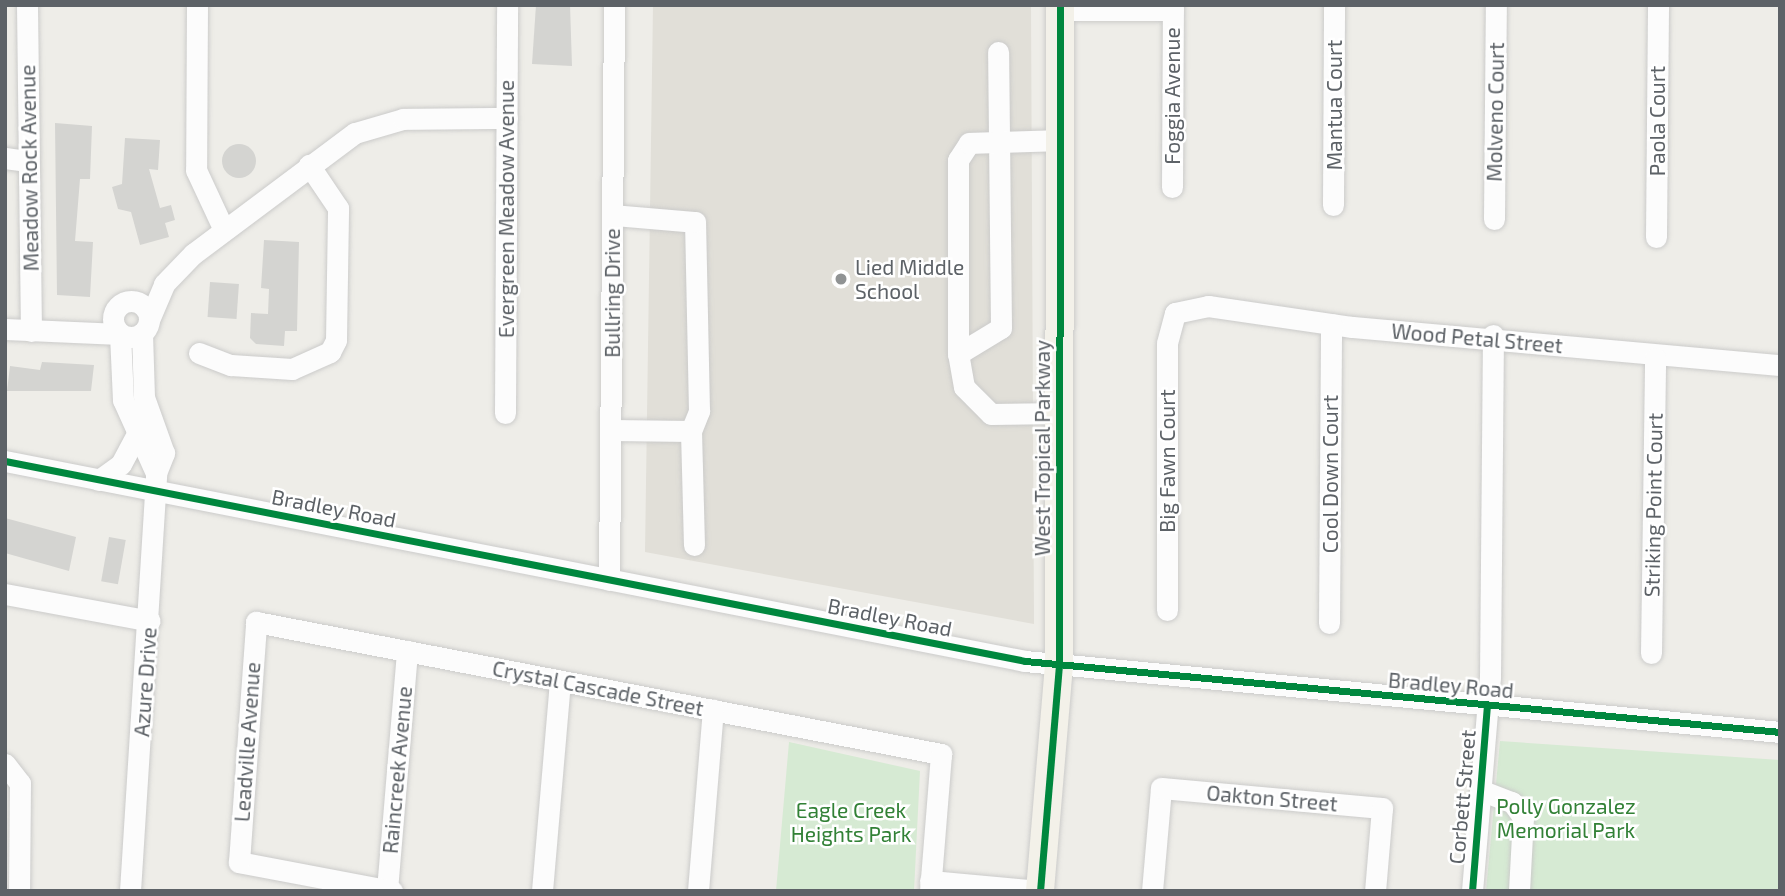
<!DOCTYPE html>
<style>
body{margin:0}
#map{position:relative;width:1785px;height:896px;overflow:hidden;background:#eeede8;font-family:"Exo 2",sans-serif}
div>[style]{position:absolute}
.education>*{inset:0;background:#e1dfd8}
.green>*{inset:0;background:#d6ead3}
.building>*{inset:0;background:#d4d4d1;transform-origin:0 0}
.round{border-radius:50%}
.roads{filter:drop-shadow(0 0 2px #cbcbca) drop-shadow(0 0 2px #cbcbca)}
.minor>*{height:21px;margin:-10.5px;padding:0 10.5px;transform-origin:10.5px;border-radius:10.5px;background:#fcfcfc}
.minor>.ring{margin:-10.5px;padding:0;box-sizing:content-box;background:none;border:21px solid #fcfcfc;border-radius:50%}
.major>*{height:28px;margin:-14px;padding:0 14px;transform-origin:14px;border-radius:14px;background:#f3f1e9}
.cycleway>*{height:7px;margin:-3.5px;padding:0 3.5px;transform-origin:3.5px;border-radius:3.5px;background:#00873e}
.dots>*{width:19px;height:19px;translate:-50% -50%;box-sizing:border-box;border:4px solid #fff;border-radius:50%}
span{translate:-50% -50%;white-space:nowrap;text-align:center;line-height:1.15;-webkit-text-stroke:5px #fff;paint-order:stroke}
.street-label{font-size:21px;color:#5d6267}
.poi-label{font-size:21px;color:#5d6267}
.left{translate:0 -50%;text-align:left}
.park-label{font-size:21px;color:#328136}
.frame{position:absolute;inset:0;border:7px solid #5d6267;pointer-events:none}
</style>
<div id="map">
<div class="education">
<div style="clip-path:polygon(653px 5px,1031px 5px,1034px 624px,645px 552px)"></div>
</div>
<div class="green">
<div style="clip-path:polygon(1500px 741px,1780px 760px,1780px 891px,1486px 891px)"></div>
<div style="clip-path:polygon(789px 742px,920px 771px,914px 891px,776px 891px)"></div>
</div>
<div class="building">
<div style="clip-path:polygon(536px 5px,570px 5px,572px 66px,532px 64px)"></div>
<div style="clip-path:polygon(55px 123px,92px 126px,90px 179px,80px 179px,75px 241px,93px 242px,90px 297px,57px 295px)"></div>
<div style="clip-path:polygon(125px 138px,160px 140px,158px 170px,149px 169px,160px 208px,171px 205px,175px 220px,165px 223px,169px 237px,140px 245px,131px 212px,118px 209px,112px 187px,122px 184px)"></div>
<div class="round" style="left:222px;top:144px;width:34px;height:34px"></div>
<div style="clip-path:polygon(264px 240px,299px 242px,297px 331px,285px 331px,284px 346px,256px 344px,250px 338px,251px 313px,268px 314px,269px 289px,261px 288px)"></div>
<div style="left:210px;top:282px;width:29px;height:35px;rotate:4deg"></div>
<div style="clip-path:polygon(42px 362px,94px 365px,91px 391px,7px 391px,10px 366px,40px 370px)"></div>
<div style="clip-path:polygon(5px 518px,76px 537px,69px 571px,5px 553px)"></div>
<div style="left:109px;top:537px;width:17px;height:45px;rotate:10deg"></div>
</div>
<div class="roads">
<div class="minor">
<div style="left:27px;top:5px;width:326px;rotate:89.3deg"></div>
<div style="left:197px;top:5px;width:165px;rotate:90.3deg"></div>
<div style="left:196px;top:170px;width:66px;rotate:65deg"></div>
<div style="left:1060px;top:10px;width:113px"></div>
<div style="left:5px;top:158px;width:21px;rotate:8deg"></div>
<div style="left:1172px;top:187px;width:182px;rotate:-89.7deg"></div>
<div style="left:1333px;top:205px;width:200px;rotate:-89.7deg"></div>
<div style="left:1494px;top:219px;width:214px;rotate:-89.5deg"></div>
<div style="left:1656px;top:237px;width:232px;rotate:-89.5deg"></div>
<div class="ring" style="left:113px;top:301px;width:15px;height:15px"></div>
<div style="left:149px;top:320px;width:39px;rotate:-67deg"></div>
<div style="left:164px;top:284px;width:42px;rotate:-46deg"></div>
<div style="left:193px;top:254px;width:202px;rotate:-36.8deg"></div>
<div style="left:355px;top:133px;width:50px;rotate:-16.3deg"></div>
<div style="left:403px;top:119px;width:104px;rotate:-0.6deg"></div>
<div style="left:5px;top:329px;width:115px;rotate:2.5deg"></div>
<div style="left:120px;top:334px;width:66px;rotate:87.4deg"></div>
<div style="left:123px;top:400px;width:80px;rotate:65.7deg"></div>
<div style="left:199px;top:353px;width:34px;rotate:21deg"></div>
<div style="left:231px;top:365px;width:61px;rotate:3.8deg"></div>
<div style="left:292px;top:369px;width:42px;rotate:-24.1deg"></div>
<div style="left:330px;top:352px;width:13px;rotate:-63deg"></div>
<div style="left:336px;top:340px;width:132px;rotate:-89.1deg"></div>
<div style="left:338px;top:208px;width:52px;rotate:-124deg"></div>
<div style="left:958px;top:354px;width:50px;rotate:-31.2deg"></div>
<div style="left:1001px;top:328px;width:276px;rotate:-90.6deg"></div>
<div style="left:505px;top:413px;width:408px;rotate:-89.7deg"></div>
<div style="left:1060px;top:413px;width:69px;rotate:179.2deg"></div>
<div style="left:991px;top:414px;width:38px;rotate:-135deg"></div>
<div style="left:964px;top:387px;width:34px;rotate:-100deg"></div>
<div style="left:958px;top:354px;width:194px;rotate:-90deg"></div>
<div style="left:958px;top:160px;width:20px;rotate:-57deg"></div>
<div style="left:969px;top:143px;width:91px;rotate:-1.9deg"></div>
<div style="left:611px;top:430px;width:80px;rotate:0.7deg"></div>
<div style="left:691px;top:431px;width:22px;rotate:-68deg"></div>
<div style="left:699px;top:411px;width:189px;rotate:-91.2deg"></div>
<div style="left:695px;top:222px;width:82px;rotate:-175.1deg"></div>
<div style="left:691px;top:431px;width:114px;rotate:88.5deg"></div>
<div style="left:5px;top:461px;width:1039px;rotate:11.09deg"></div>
<div style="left:1025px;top:661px;width:758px;rotate:5.37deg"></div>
<div style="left:99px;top:480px;width:27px;rotate:-36deg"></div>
<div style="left:121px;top:464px;width:32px;rotate:-62deg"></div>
<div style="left:609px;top:580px;width:575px;rotate:-89.5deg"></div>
<div style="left:5px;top:594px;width:147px;rotate:10.5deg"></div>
<div style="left:1167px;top:610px;width:267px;rotate:-90deg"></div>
<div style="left:1167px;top:343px;width:31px;rotate:-75deg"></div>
<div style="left:1175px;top:313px;width:34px;rotate:-12deg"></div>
<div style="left:1208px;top:306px;width:146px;rotate:8.3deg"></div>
<div style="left:1352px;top:327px;width:430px;rotate:5.1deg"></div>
<div style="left:1329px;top:623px;width:299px;rotate:-89.6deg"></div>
<div style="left:1651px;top:653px;width:295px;rotate:-89.2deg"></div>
<div style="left:5px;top:764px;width:24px;rotate:52deg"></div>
<div style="left:20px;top:783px;width:108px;rotate:90.5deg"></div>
<div style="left:1480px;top:790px;width:34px;rotate:21deg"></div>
<div style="left:1512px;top:802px;width:19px;rotate:54deg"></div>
<div style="left:1523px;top:817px;width:74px;rotate:93.1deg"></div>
<div style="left:930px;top:881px;width:110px;rotate:5.2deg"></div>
<div style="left:387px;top:890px;width:240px;rotate:-85.2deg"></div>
<div style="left:130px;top:891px;width:419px;rotate:-86.4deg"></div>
<div style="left:156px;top:473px;width:22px;rotate:-68deg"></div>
<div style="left:164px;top:453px;width:59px;rotate:-109.7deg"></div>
<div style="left:144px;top:397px;width:64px;rotate:-91.8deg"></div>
<div style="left:392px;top:891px;width:156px;rotate:-169.3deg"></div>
<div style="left:239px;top:862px;width:241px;rotate:-85.9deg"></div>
<div style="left:256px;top:622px;width:698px;rotate:10.91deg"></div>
<div style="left:941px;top:754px;width:137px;rotate:94.6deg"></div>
<div style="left:542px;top:891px;width:211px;rotate:-85.1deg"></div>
<div style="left:698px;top:891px;width:182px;rotate:-85.3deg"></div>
<div style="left:1152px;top:891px;width:103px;rotate:-85deg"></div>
<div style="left:1161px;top:788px;width:222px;rotate:5.2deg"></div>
<div style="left:1382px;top:808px;width:83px;rotate:94.8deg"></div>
<div style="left:1472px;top:891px;width:215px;rotate:-85.2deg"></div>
<div style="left:1490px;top:677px;width:342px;rotate:-89.5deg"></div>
</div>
<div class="major">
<div style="left:1040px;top:891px;width:226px;rotate:-85.2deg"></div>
<div style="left:1059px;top:666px;width:661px;rotate:-89.91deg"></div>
</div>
</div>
<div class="cycleway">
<div style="left:5px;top:461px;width:1039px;rotate:11.09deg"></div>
<div style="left:1025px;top:661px;width:758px;rotate:5.37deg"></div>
<div style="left:1040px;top:891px;width:226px;rotate:-85.2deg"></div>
<div style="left:1059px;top:666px;width:661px;rotate:-89.91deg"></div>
<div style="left:1472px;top:891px;width:187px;rotate:-85.4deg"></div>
</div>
<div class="dots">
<div style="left:841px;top:279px;background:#909394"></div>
</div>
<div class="street-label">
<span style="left:1172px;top:96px;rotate:-90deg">Foggia Avenue</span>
<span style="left:1334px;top:105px;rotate:-90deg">Mantua Court</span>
<span style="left:1495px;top:112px;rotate:-89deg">Molveno Court</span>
<span style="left:1657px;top:121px;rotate:-90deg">Paola Court</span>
<span style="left:29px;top:168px;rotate:-91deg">Meadow Rock Avenue</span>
<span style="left:506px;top:209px;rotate:-90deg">Evergreen Meadow Avenue</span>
<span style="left:612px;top:293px;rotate:-90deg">Bullring Drive</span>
<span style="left:1477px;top:338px;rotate:5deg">Wood Petal Street</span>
<span style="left:1042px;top:448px;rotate:-90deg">West Tropical Parkway</span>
<span style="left:1167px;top:461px;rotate:-90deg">Big Fawn Court</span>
<span style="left:1330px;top:474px;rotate:-90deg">Cool Down Court</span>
<span style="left:1653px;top:505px;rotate:-89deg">Striking Point Court</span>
<span style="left:334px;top:508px;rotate:11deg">Bradley Road</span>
<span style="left:890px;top:617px;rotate:11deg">Bradley Road</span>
<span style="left:145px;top:682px;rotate:-86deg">Azure Drive</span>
<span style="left:1451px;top:685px;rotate:5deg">Bradley Road</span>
<span style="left:598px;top:688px;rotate:11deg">Crystal Cascade Street</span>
<span style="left:247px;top:742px;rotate:-86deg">Leadville Avenue</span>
<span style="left:397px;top:770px;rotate:-85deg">Raincreek Avenue</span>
<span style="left:1462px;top:797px;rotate:-85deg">Corbett Street</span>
<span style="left:1272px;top:798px;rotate:5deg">Oakton Street</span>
</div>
<div class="poi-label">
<span class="left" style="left:855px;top:279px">Lied Middle<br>School</span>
</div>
<div class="park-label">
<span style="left:1566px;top:818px">Polly Gonzalez<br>Memorial Park</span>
<span style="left:851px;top:822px">Eagle Creek<br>Heights Park</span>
</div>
<div class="frame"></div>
</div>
